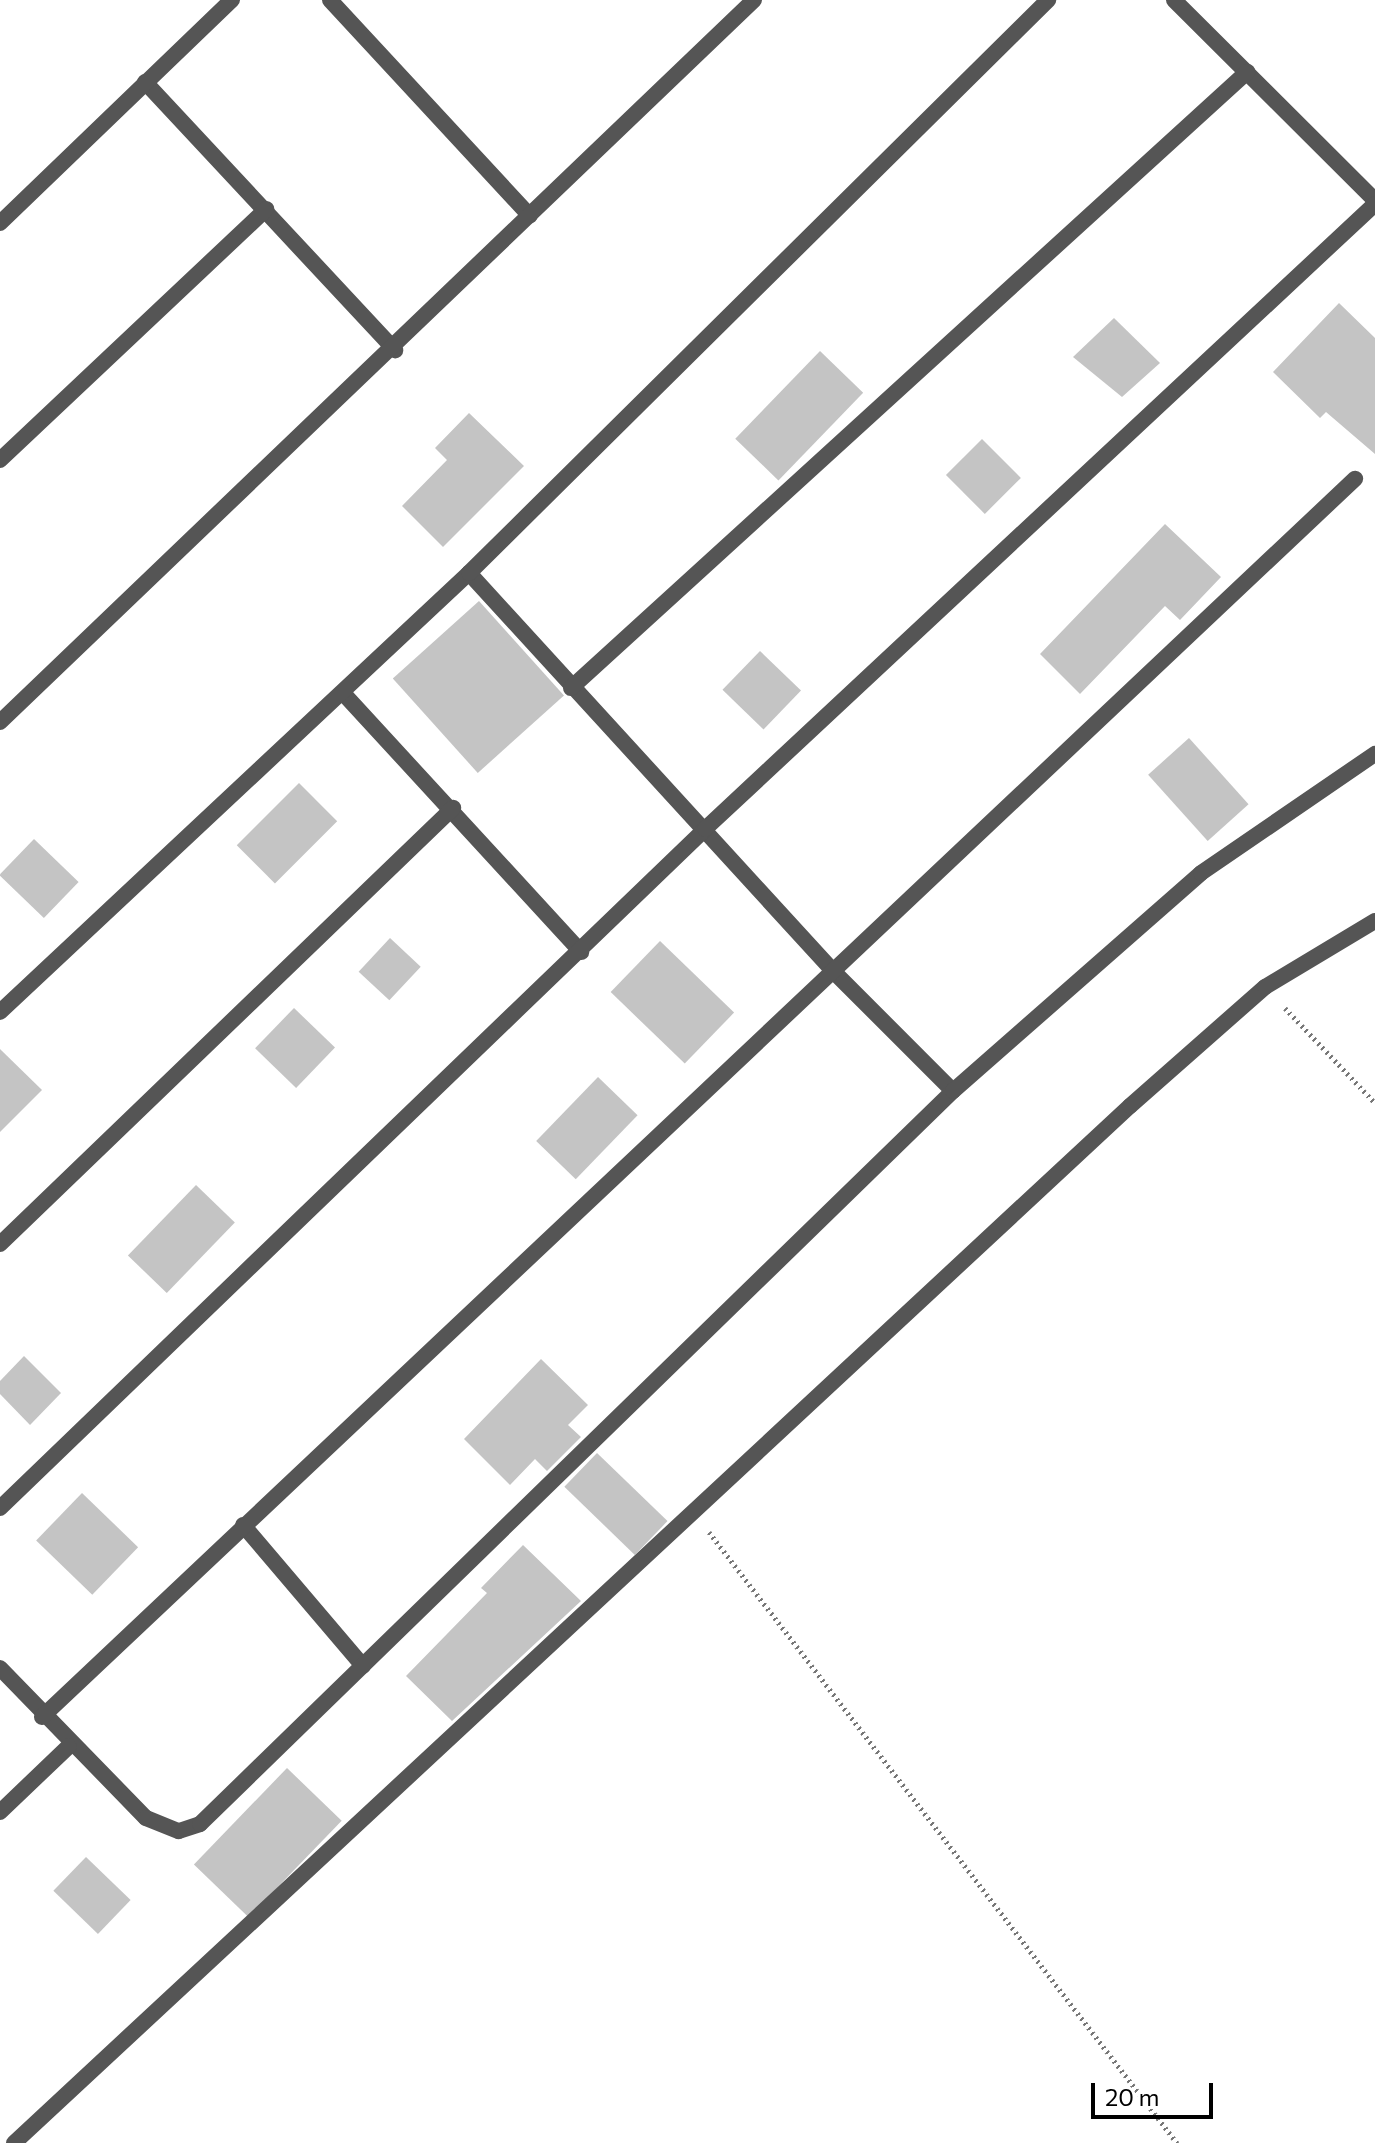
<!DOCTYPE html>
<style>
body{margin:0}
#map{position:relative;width:1375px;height:2143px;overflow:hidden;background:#fff;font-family:Commissioner,sans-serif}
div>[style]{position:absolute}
.building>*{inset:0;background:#c4c4c4;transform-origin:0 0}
.path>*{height:5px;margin-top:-2.5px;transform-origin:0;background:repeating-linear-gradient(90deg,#777 0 2px,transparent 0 6px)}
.minor>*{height:16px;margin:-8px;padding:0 8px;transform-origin:8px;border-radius:8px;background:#555}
span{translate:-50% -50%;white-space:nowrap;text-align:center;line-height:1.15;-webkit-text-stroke:6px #fff;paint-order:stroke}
.scale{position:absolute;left:1091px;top:2083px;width:122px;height:36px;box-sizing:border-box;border:4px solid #000;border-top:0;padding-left:10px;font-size:24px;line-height:28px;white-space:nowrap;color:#000;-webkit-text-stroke:6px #fff;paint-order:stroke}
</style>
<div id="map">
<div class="building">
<div style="clip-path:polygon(1339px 303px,1375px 338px,1375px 454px,1326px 412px,1320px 418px,1273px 372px)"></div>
<div style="clip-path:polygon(1114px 318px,1160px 363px,1122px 397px,1073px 357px)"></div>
<div style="left:820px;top:351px;width:60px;height:122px;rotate:44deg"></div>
<div style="clip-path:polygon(469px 413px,524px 466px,443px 547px,402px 506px,447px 460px,435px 448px)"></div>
<div style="left:982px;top:439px;width:55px;height:51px;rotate:45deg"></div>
<div style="clip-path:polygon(1165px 524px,1221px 577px,1180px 620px,1165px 606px,1080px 694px,1040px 654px)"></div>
<div style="left:479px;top:601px;width:127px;height:116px;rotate:48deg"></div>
<div style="left:760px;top:651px;width:57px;height:54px;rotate:44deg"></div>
<div style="left:1189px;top:738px;width:89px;height:55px;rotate:48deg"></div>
<div style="left:299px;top:783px;width:54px;height:88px;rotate:45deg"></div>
<div style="left:34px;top:839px;width:62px;height:50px;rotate:44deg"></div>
<div style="left:390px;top:938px;width:42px;height:46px;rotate:43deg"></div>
<div style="left:660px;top:941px;width:103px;height:71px;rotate:44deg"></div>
<div style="left:294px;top:1008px;width:57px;height:56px;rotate:44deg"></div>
<div style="clip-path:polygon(0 1049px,42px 1090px,0 1132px)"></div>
<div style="left:598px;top:1077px;width:55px;height:89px;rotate:44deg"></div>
<div style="left:196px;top:1185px;width:54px;height:98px;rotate:44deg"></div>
<div style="clip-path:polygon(24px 1356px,61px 1393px,30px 1425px,0 1394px,0 1381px)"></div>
<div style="clip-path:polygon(541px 1359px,588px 1405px,568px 1425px,581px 1437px,547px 1471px,535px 1459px,510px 1485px,464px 1439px)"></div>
<div style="left:597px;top:1453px;width:98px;height:47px;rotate:44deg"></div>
<div style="left:82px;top:1493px;width:78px;height:66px;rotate:44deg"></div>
<div style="clip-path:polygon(523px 1545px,581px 1601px,452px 1721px,406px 1676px,487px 1593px,481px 1588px)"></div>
<div style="left:287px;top:1768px;width:76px;height:134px;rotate:44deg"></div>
<div style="left:86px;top:1857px;width:62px;height:47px;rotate:44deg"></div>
</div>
<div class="path">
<div style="left:1285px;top:1008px;width:131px;rotate:46.5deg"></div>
<div style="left:709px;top:1532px;width:770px;rotate:52.55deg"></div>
</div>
<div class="minor">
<div style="left:330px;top:0;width:294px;rotate:47.2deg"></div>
<div style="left:1174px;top:0;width:284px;rotate:44.9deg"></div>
<div style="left:145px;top:82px;width:367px;rotate:47deg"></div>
<div style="left:0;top:223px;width:322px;rotate:-43.9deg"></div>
<div style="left:0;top:460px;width:366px;rotate:-43.3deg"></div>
<div style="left:469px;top:573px;width:541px;rotate:47.55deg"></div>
<div style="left:834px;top:972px;width:168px;rotate:45deg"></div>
<div style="left:571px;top:688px;width:915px;rotate:-42.34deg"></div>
<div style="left:343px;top:693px;width:352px;rotate:47.4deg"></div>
<div style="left:0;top:722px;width:1044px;rotate:-43.76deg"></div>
<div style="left:0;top:1012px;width:642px;rotate:-43.11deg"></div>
<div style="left:469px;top:573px;width:815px;rotate:-44.7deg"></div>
<div style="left:0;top:1244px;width:629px;rotate:-43.9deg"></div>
<div style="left:0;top:1508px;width:979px;rotate:-43.92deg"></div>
<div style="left:705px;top:829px;width:916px;rotate:-43.01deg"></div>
<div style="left:243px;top:1525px;width:185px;rotate:49.6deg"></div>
<div style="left:0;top:1668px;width:209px;rotate:45.8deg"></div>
<div style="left:146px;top:1818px;width:35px;rotate:22deg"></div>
<div style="left:179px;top:1831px;width:22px;rotate:-18deg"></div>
<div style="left:200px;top:1824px;width:1051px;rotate:-44.23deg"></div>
<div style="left:953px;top:1091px;width:330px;rotate:-41.3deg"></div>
<div style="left:1201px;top:873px;width:211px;rotate:-34.4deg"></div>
<div style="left:42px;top:1717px;width:1805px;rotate:-43.32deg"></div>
<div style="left:0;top:1812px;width:95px;rotate:-43.7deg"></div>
<div style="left:14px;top:2143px;width:1523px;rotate:-42.9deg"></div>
<div style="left:1130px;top:1106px;width:180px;rotate:-41.4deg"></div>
<div style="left:1265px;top:987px;width:128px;rotate:-31deg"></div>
</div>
<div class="scale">20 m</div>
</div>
